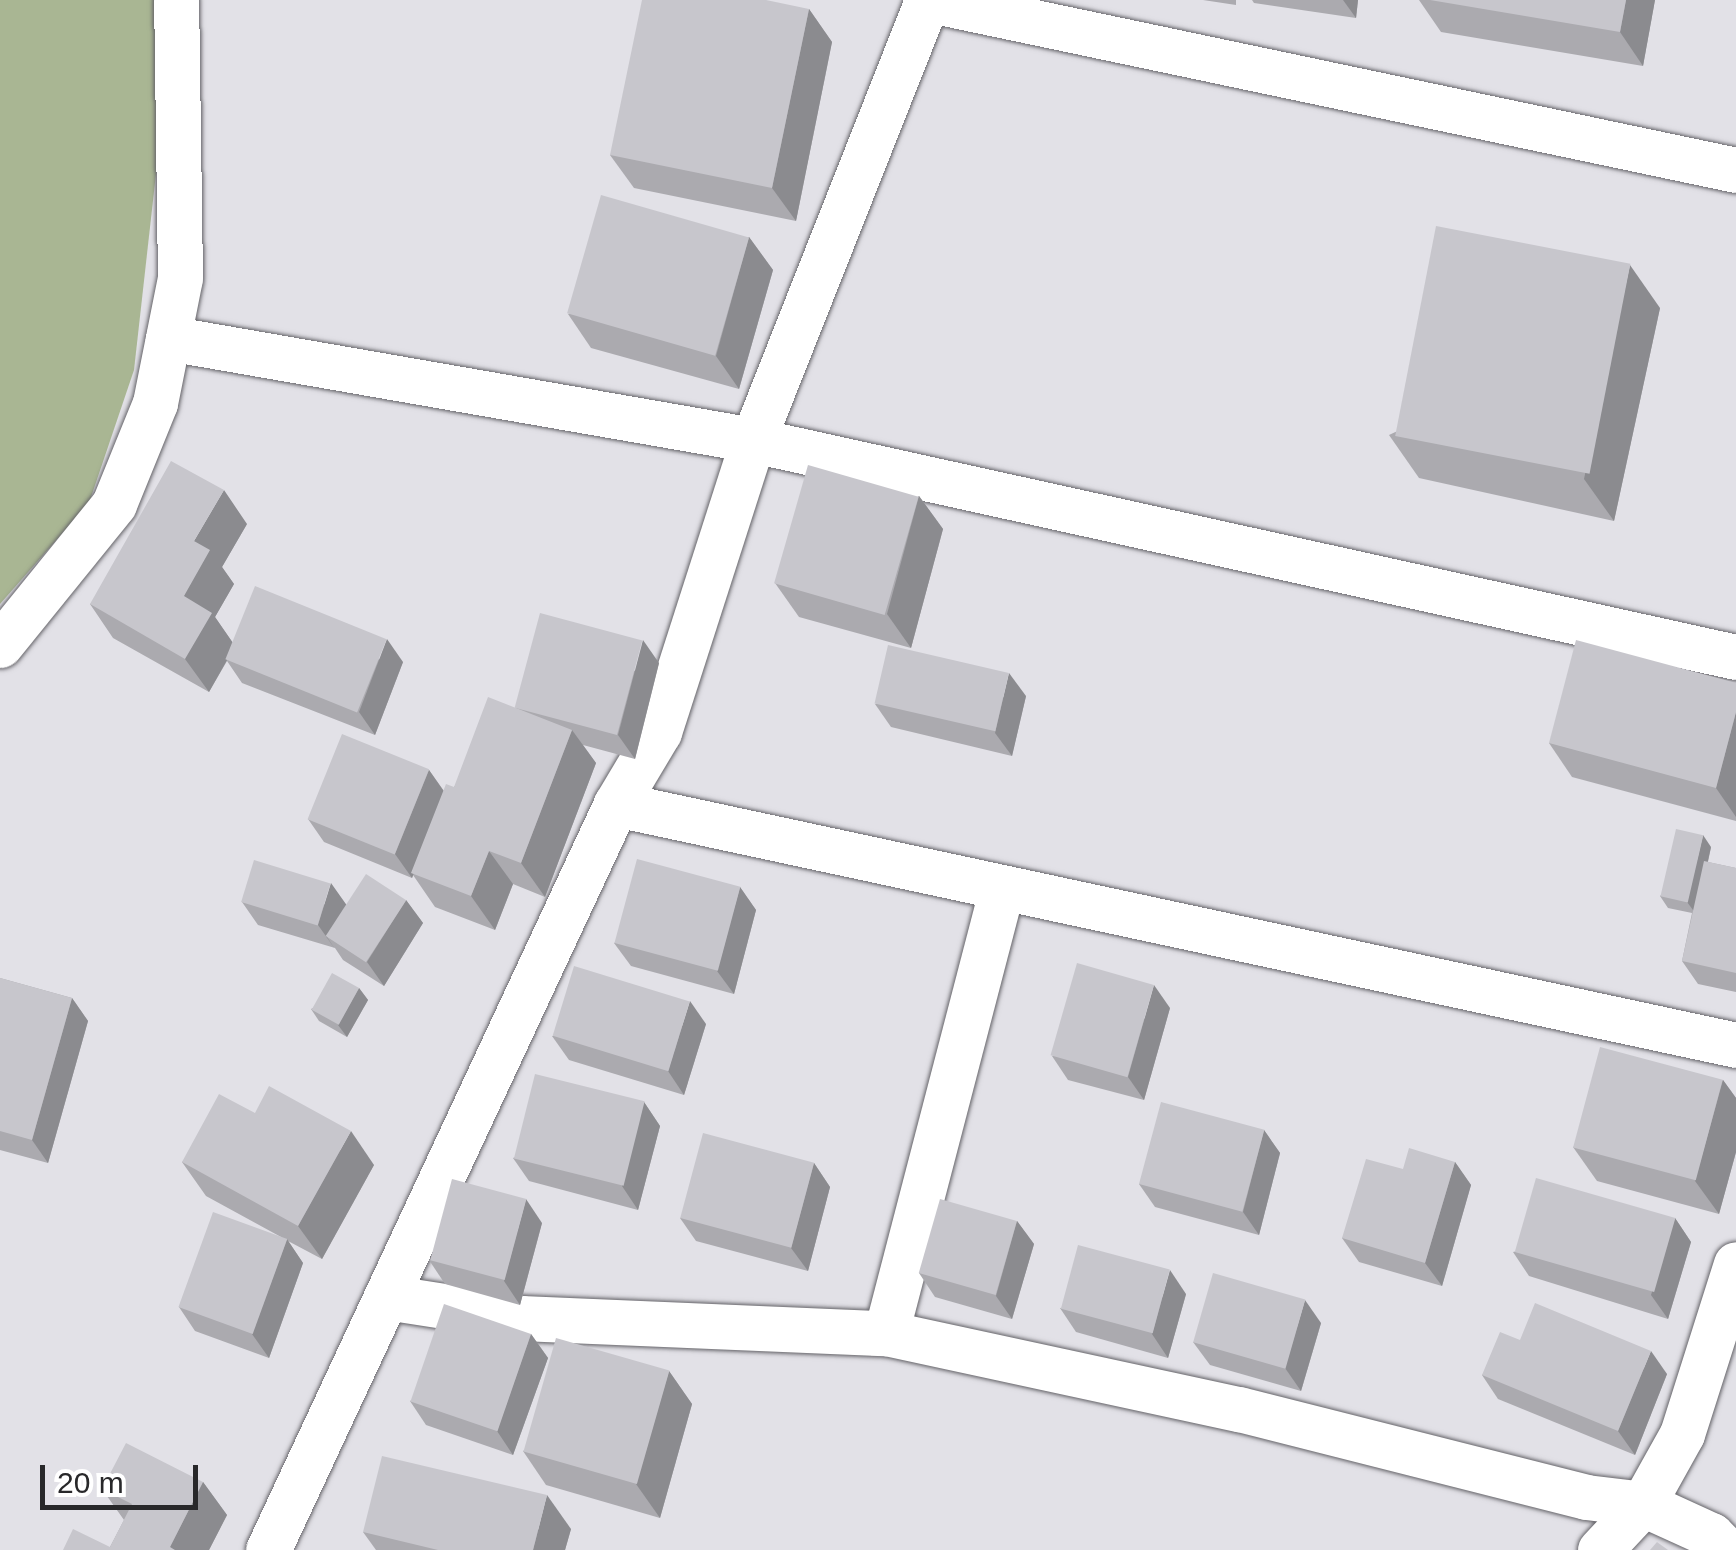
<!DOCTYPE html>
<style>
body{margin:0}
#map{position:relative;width:1736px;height:1550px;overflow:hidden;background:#e2e1e7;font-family:Helvetica,sans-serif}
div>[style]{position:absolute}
.green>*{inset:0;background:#a9b693}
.roads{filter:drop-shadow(0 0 2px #646368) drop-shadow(0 0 2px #646368)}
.minor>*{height:45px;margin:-22.5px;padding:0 22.5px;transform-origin:22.5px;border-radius:22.5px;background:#fff}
.wall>*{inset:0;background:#abaaaf}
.shaded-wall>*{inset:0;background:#8b8b8f}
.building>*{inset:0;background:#c7c6cc;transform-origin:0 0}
span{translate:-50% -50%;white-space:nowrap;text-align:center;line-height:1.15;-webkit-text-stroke:9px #fff;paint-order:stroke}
.scale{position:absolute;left:40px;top:1465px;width:158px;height:45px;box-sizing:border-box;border:5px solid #28282a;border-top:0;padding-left:12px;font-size:30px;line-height:35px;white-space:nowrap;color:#28282a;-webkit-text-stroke:8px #fff;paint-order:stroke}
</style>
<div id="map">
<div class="green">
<div style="clip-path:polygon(0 0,154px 0,160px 138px,134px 370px,89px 503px,0 604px)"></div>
</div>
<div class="roads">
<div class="minor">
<div style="left:930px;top:0;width:824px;rotate:11.91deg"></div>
<div style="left:168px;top:338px;width:594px;rotate:9.89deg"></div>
<div style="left:753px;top:440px;width:1007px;rotate:12.45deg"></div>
<div style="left:0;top:645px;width:181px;rotate:-51deg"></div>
<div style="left:114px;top:504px;width:109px;rotate:-67.9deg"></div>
<div style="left:155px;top:403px;width:127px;rotate:-78.7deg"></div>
<div style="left:180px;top:278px;width:278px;rotate:-90.8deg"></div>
<div style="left:616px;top:804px;width:1146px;rotate:12.14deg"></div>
<div style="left:386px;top:1297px;width:137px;rotate:8.8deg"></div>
<div style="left:521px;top:1318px;width:365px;rotate:2.4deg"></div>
<div style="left:886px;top:1333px;width:361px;rotate:12.2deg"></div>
<div style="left:1239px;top:1409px;width:358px;rotate:14.2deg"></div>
<div style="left:1586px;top:1497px;width:57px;rotate:7deg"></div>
<div style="left:1643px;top:1504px;width:75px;rotate:24.5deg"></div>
<div style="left:1711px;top:1535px;width:21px;rotate:45deg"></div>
<div style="left:886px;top:1333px;width:457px;rotate:-75.4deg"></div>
<div style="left:268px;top:1550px;width:823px;rotate:-64.99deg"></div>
<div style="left:616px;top:804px;width:84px;rotate:-59.2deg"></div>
<div style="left:659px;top:732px;width:307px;rotate:-72.2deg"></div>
<div style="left:753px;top:440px;width:473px;rotate:-68.4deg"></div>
<div style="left:1600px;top:1550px;width:63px;rotate:-46.9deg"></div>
<div style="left:1643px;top:1504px;width:80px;rotate:-60.9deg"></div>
<div style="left:1682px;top:1434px;width:178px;rotate:-72.4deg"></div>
</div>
</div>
<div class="wall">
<div style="clip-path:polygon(1203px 0,1236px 0,1236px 5px)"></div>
<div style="clip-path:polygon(1252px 0,1358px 0,1356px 18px,1254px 3px)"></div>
<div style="clip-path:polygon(1419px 0,1655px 0,1643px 66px,1441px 32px)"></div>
<div style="clip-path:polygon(809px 9px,832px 42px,796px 221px,634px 188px,610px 155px)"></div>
<div style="clip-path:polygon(749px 237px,773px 270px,739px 389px,591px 348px,568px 314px)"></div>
<div style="clip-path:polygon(1660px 308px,1614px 521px,1419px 478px,1389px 435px)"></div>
<div style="clip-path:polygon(919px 496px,943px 529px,911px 648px,799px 617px,775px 583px)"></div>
<div style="clip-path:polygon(247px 524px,222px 567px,234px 584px,215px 617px,233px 643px,403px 662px,375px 735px,242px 683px,227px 661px,209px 692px,113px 638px,90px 604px)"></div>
<div style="clip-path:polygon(659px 663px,635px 759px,583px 745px,596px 763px,545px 897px,513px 884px,495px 930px,435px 907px,413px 875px,412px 878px,324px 842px,308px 819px,429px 770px,444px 791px,454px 787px,516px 708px)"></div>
<div style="clip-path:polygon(1736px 683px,1736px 821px,1572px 777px,1549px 743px)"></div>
<div style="clip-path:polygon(1026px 696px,1012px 756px,891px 727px,875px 704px)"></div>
<div style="clip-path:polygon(1711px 847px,1708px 862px,1736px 868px,1736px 992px,1698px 984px,1682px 961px,1692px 913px,1668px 908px,1660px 896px)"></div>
<div style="clip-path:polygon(740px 887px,756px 910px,734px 994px,631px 966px,614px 943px)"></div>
<div style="clip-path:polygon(406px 900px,423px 923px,384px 986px,343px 960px,335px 948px,258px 925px,242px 902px,347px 905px)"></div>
<div style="clip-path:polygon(0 978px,72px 998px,88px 1021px,48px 1163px,0 1150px)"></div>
<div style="clip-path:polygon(359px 988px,368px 1000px,347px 1037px,319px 1021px,311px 1009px)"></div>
<div style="clip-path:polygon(1170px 1008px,1144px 1100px,1068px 1080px,1052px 1056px)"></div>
<div style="clip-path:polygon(706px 1024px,684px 1095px,569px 1060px,552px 1036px)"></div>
<div style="clip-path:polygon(1723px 1080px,1736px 1098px,1736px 1152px,1719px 1214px,1597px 1181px,1573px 1147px)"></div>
<div style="clip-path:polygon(644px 1102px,660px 1126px,638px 1210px,529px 1181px,513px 1158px)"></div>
<div style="clip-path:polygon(255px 1113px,374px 1165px,322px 1259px,288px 1241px,303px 1263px,269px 1358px,195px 1331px,179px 1307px,281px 1237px,206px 1196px,182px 1162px)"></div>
<div style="clip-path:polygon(1264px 1130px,1280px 1153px,1259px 1235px,1155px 1207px,1139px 1184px)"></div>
<div style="clip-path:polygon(1455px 1162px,1471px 1185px,1442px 1286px,1359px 1262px,1342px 1238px,1403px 1169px)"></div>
<div style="clip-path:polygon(814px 1163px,830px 1187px,808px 1271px,696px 1241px,680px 1218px)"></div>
<div style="clip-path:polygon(1675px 1218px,1691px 1242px,1668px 1319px,1529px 1276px,1513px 1252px)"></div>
<div style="clip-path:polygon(1017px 1221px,1034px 1244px,1012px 1319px,935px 1297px,919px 1273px)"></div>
<div style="clip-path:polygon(542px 1223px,520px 1305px,445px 1284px,429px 1260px)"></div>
<div style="clip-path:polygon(1186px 1294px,1168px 1358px,1076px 1332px,1060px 1308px)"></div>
<div style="clip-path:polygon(1321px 1323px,1301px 1391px,1210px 1365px,1193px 1342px)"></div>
<div style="clip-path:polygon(531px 1334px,548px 1358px,513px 1455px,426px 1425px,410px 1401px)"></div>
<div style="clip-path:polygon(1520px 1340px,1667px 1374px,1635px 1455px,1498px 1399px,1482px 1375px)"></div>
<div style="clip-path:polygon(669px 1371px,692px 1404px,660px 1518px,546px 1485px,523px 1451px)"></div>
<div style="clip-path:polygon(203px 1482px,227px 1515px,209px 1550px,63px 1550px,110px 1547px,124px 1520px,102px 1489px)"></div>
<div style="clip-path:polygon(571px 1529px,565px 1550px,376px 1550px,363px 1532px)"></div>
</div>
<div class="shaded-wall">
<div style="clip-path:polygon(1343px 0,1358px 0,1356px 18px)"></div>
<div style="clip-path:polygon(1626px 0,1655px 0,1643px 66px,1620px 32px)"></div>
<div style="clip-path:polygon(809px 9px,832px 42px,796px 221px,772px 188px)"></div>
<div style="clip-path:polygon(749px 237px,773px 270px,739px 389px,716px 356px)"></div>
<div style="clip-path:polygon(1630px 265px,1660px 308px,1614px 521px,1584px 479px)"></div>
<div style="clip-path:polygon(224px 490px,247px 524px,222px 567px,234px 584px,215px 617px,235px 646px,209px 692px,185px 659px,184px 596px,194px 541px)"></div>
<div style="clip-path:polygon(919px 496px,943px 529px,911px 648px,887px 614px)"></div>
<div style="clip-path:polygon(387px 639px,403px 662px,375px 735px,359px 712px)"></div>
<div style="clip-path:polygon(643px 640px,659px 663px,635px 759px,618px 735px)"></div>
<div style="clip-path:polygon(1009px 673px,1026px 696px,1012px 756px,995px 733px)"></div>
<div style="clip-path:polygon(1736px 712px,1736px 817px,1716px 788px)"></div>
<div style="clip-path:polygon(572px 730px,596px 763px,545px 897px,521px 863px)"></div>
<div style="clip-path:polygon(429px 770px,445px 793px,412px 878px,395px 854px)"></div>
<div style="clip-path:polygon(1703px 835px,1711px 847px,1696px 914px,1687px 902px)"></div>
<div style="clip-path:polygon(489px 851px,513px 884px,495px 930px,471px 896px)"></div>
<div style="clip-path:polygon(331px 883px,348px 907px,327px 937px,335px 949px,318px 925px)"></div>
<div style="clip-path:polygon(740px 887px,756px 910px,734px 994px,717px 971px)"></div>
<div style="clip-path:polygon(406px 900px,423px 923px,384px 986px,367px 962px)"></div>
<div style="clip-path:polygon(1154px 985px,1170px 1008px,1144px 1100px,1128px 1077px)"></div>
<div style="clip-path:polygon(359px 988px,368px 1000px,347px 1037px,338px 1025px)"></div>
<div style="clip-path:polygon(72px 998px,88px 1021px,48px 1163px,32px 1140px)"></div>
<div style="clip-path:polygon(690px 1001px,706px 1024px,684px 1095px,668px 1071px)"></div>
<div style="clip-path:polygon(1723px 1080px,1736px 1098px,1736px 1152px,1719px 1214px,1695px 1181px)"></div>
<div style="clip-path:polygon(644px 1102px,660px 1126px,638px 1210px,622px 1186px)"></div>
<div style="clip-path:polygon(1264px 1130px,1280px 1153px,1259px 1235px,1243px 1212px)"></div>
<div style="clip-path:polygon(351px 1131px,374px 1165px,322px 1259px,298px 1226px)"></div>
<div style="clip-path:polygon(1455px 1162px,1471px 1185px,1442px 1286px,1425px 1263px)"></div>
<div style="clip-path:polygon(814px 1163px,830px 1187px,808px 1271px,791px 1248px)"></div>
<div style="clip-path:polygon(526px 1199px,542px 1223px,520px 1305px,504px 1281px)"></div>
<div style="clip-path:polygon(1675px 1218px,1691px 1242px,1668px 1319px,1651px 1295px)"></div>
<div style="clip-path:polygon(1017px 1221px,1034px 1244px,1012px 1319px,996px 1296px)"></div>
<div style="clip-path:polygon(287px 1239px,303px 1263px,269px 1358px,252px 1334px)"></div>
<div style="clip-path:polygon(1170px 1270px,1186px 1294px,1168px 1358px,1152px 1334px)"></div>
<div style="clip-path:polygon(1305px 1300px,1321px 1323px,1301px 1391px,1285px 1368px)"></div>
<div style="clip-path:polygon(531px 1334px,548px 1358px,513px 1455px,497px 1431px)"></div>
<div style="clip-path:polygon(1651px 1351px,1667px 1374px,1635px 1455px,1618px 1431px)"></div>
<div style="clip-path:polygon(669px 1371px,692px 1404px,660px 1518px,636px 1484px)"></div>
<div style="clip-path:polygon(203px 1482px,227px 1515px,209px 1550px,171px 1550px,170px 1547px)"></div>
<div style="clip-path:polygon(547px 1495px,571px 1529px,565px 1550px,533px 1550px)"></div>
</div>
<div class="building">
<div style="clip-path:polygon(642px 0,766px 0,809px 9px,772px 188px,610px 155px)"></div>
<div style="clip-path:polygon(1430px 0,1626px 0,1620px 32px)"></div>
<div style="left:601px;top:195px;width:154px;height:123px;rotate:16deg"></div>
<div style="left:1436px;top:226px;width:198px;height:214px;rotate:11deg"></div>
<div style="clip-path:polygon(171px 461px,224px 490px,194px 541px,210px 550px,184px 596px,212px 613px,185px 659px,90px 604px)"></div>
<div style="left:808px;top:465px;width:115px;height:123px;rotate:16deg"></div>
<div style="left:255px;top:586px;width:142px;height:79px;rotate:22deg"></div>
<div style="left:540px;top:613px;width:106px;height:98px;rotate:15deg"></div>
<div style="clip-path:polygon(1576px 640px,1736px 683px,1736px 712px,1716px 788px,1549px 743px)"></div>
<div style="left:888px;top:645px;width:124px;height:60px;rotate:13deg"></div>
<div style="clip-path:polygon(488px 697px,572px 730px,521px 863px,489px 851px,471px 896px,411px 873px,446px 784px,454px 787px)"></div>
<div style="left:342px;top:734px;width:94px;height:92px;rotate:22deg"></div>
<div style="left:1676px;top:829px;width:28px;height:69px;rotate:13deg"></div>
<div style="left:637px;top:859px;width:107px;height:87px;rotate:15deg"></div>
<div style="left:254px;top:860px;width:80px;height:44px;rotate:17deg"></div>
<div style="clip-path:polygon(1704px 861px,1736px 868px,1736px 973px,1682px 961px)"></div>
<div style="left:366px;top:874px;width:48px;height:74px;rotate:33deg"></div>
<div style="left:1077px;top:963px;width:80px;height:96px;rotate:16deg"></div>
<div style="left:574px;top:966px;width:121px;height:73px;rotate:17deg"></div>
<div style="left:332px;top:973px;width:31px;height:42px;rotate:29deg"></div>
<div style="clip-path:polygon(0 978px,72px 998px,32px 1140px,0 1131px)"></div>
<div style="left:1600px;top:1047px;width:127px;height:104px;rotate:15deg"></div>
<div style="left:535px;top:1074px;width:113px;height:87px;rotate:14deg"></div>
<div style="clip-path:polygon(269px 1086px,351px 1131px,298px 1226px,182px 1162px,219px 1094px,255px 1113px)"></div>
<div style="left:1161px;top:1102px;width:107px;height:85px;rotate:15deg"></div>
<div style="left:703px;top:1133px;width:115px;height:88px;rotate:15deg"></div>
<div style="clip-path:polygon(1409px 1148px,1455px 1162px,1425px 1263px,1342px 1238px,1366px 1159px,1403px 1169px)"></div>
<div style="left:1536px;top:1178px;width:145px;height:77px;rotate:16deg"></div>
<div style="left:452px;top:1179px;width:77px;height:84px;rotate:15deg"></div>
<div style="left:940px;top:1199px;width:80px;height:77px;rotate:16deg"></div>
<div style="left:213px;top:1212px;width:79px;height:101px;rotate:20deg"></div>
<div style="left:1078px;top:1245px;width:95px;height:66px;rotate:15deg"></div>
<div style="left:1213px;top:1273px;width:96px;height:72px;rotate:16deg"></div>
<div style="clip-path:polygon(1535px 1303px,1651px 1351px,1618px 1431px,1482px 1375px,1500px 1332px,1520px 1340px)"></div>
<div style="left:444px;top:1304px;width:92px;height:103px;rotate:19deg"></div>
<div style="left:556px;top:1338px;width:118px;height:118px;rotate:16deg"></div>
<div style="clip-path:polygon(126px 1443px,203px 1482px,170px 1547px,175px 1550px,63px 1550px,73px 1529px,110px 1547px,132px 1504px,102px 1489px)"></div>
<div style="clip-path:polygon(382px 1456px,547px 1495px,533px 1550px,438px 1550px,363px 1532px)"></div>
<div style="clip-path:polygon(1657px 1542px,1668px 1550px,1650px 1550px)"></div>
</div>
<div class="scale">20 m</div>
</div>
